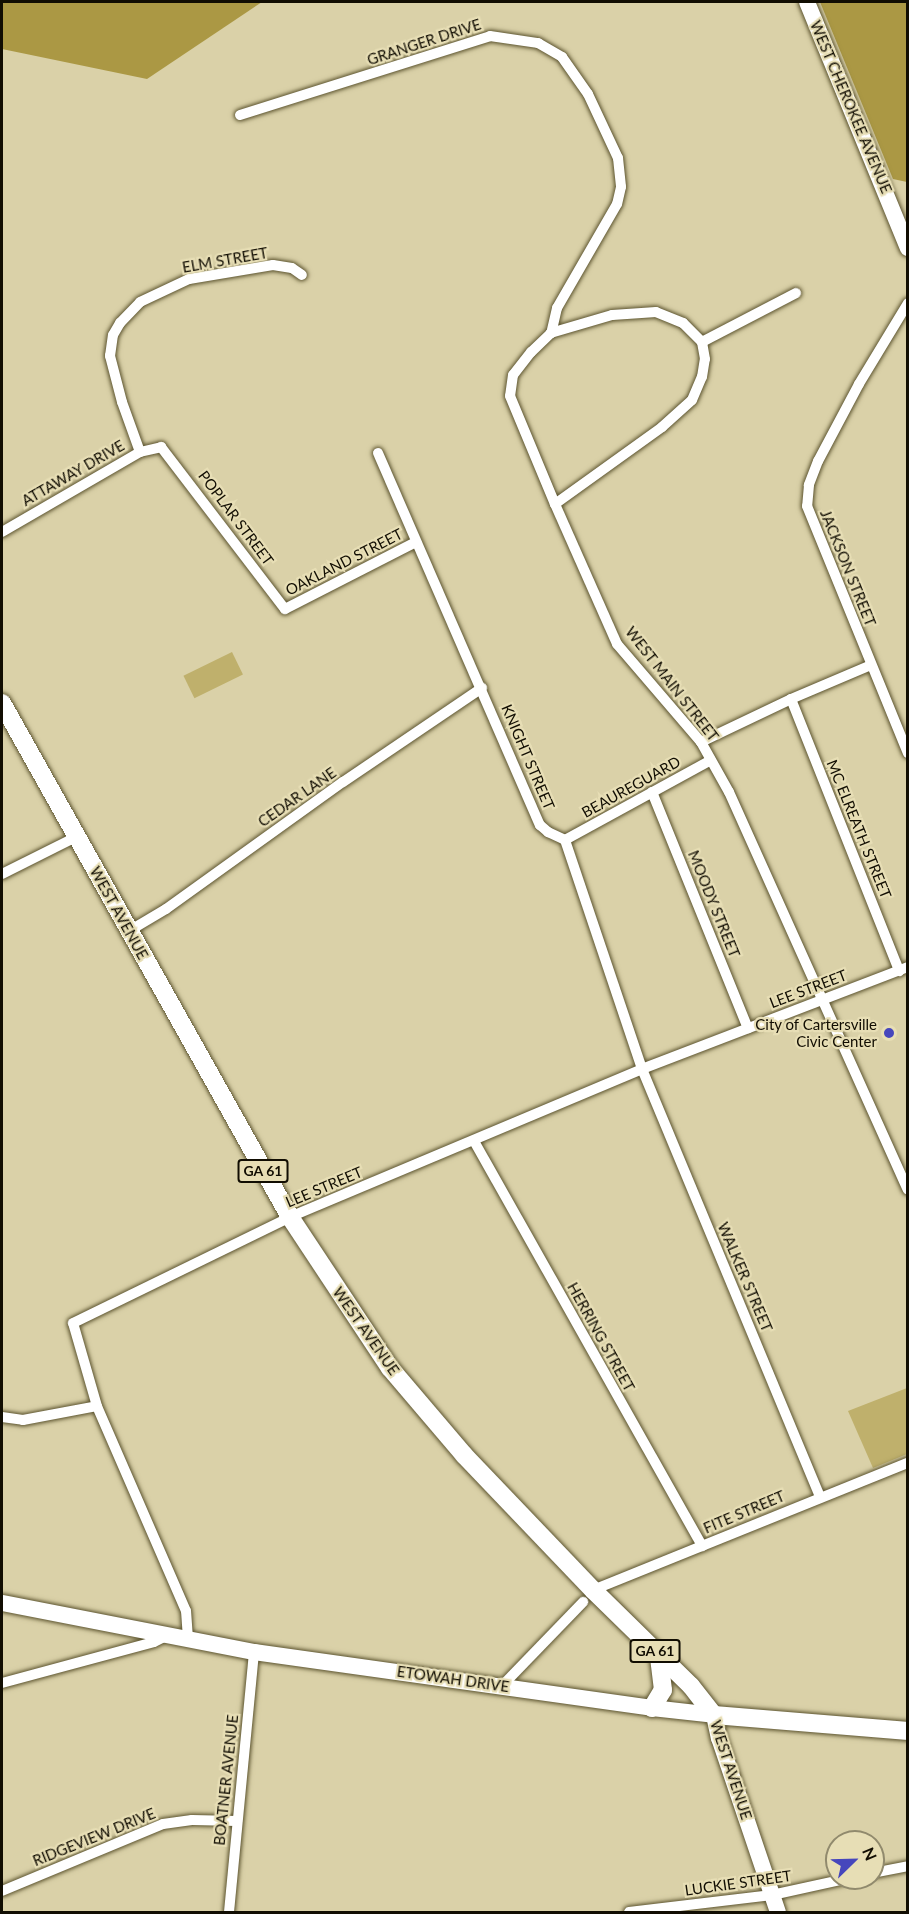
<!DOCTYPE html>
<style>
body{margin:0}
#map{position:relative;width:909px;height:1914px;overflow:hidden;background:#dad1a8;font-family:Lato,sans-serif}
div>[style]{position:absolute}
.green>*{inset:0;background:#bfb06c;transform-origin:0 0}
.forest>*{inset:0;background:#ab9844}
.roads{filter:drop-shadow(0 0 2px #5c542f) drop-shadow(0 0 2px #5c542f)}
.street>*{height:10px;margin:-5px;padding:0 5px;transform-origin:5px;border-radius:5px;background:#fff}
.secondary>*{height:16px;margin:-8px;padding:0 8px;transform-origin:8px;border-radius:8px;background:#fff}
.primary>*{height:18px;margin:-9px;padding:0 9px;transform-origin:9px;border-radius:9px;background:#fff}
.dots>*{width:16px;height:16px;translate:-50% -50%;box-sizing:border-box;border:3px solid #e7deb5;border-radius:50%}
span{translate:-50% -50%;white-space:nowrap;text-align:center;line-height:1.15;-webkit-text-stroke:4.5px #e7deb5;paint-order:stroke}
.shield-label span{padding:2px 4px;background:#e7deb5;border:2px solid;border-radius:4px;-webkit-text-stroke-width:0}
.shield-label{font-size:14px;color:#110d02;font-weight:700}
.street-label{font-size:15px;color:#110d02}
.poi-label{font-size:15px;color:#110d02}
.right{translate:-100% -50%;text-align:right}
.frame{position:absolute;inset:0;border:3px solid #110d02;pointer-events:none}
.north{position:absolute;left:825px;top:1830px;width:60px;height:60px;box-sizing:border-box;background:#e7deb5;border:2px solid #918a6d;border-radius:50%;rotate:67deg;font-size:16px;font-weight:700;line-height:24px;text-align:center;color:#110d02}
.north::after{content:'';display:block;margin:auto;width:21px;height:27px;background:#4646bc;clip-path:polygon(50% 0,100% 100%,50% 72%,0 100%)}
</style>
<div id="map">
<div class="green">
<div style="left:232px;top:652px;width:25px;height:54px;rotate:64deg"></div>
<div style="clip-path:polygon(907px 1388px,907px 1454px,873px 1468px,848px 1411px)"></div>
</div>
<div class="forest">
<div style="clip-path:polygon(2px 2px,262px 2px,147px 79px,2px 49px)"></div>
<div style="clip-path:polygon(820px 2px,907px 2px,907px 182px,893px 179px)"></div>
</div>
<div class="roads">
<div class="street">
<div style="left:240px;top:115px;width:262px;rotate:-17.5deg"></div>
<div style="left:490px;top:36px;width:49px;rotate:8.3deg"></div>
<div style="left:538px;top:43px;width:28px;rotate:30deg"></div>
<div style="left:562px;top:57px;width:45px;rotate:54.9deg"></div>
<div style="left:588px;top:94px;width:71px;rotate:64.9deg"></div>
<div style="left:618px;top:158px;width:29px;rotate:84deg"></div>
<div style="left:621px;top:187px;width:17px;rotate:103deg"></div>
<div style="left:617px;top:204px;width:120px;rotate:120deg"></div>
<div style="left:557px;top:308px;width:26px;rotate:103deg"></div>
<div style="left:908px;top:303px;width:95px;rotate:121.2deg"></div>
<div style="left:859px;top:384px;width:87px;rotate:118deg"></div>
<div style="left:818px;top:461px;width:26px;rotate:111deg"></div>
<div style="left:809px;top:485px;width:21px;rotate:95deg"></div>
<div style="left:807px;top:506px;width:267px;rotate:67.8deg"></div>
<div style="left:702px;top:342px;width:106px;rotate:-27.5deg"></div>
<div style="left:140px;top:452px;width:53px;rotate:-109.8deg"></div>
<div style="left:122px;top:402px;width:48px;rotate:-104.6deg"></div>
<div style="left:110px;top:356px;width:21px;rotate:-82deg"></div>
<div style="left:113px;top:335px;width:14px;rotate:-60deg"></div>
<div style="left:120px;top:323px;width:29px;rotate:-46deg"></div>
<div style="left:140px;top:302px;width:54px;rotate:-25.1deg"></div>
<div style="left:189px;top:279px;width:85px;rotate:-9.5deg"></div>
<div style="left:273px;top:265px;width:19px;rotate:9deg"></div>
<div style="left:292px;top:268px;width:12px;rotate:35deg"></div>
<div style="left:378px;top:453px;width:406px;rotate:66.5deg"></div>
<div style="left:540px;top:825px;width:11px;rotate:41deg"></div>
<div style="left:548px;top:832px;width:19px;rotate:25deg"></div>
<div style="left:565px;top:840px;width:242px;rotate:71.4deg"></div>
<div style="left:642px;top:1069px;width:463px;rotate:67.4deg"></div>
<div style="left:555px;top:504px;width:132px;rotate:-35.7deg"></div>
<div style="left:662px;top:427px;width:40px;rotate:-42deg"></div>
<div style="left:692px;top:400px;width:25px;rotate:-67deg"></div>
<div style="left:702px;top:377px;width:18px;rotate:-81deg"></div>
<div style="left:705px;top:359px;width:17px;rotate:-100deg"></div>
<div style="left:702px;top:342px;width:27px;rotate:-135deg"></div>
<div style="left:683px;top:323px;width:29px;rotate:-158deg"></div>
<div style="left:656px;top:312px;width:44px;rotate:176.1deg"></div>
<div style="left:612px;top:315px;width:64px;rotate:163.6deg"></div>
<div style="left:551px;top:333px;width:28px;rotate:136deg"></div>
<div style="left:531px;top:352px;width:29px;rotate:128deg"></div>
<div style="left:513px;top:375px;width:21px;rotate:98deg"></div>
<div style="left:510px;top:396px;width:117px;rotate:67.4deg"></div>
<div style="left:555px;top:504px;width:153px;rotate:66.1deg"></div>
<div style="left:617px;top:644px;width:129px;rotate:49.4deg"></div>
<div style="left:701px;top:742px;width:57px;rotate:60.8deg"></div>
<div style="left:729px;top:792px;width:436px;rotate:65.8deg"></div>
<div style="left:2px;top:532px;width:160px;rotate:-30.1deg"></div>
<div style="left:140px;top:452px;width:22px;rotate:-13deg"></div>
<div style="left:161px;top:447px;width:204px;rotate:52.6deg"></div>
<div style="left:285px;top:609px;width:147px;rotate:-27.1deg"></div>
<div style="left:791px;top:699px;width:293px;rotate:68.3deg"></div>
<div style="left:701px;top:742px;width:100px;rotate:-25.5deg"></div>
<div style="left:791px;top:699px;width:87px;rotate:-23deg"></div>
<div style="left:652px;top:792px;width:255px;rotate:67.9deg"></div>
<div style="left:565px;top:840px;width:166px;rotate:-28.7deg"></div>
<div style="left:2px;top:874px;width:83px;rotate:-26.6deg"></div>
<div style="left:129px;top:931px;width:43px;rotate:-30.7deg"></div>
<div style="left:166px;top:909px;width:218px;rotate:-35.7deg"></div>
<div style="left:343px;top:782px;width:168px;rotate:-34.1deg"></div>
<div style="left:474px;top:1141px;width:465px;rotate:60.6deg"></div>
<div style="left:2px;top:1417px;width:21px;rotate:8deg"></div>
<div style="left:23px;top:1420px;width:75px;rotate:-10.7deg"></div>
<div style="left:593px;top:1590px;width:340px;rotate:-22deg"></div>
<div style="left:188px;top:1639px;width:28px;rotate:-94deg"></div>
<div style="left:186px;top:1611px;width:223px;rotate:-113.5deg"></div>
<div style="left:97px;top:1406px;width:86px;rotate:-106.1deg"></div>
<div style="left:73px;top:1323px;width:242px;rotate:-26deg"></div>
<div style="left:290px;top:1217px;width:382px;rotate:-22.8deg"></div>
<div style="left:642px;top:1069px;width:285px;rotate:-21deg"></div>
<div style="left:2px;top:1683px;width:157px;rotate:-15.1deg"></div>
<div style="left:154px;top:1642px;width:16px;rotate:-27deg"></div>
<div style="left:502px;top:1686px;width:117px;rotate:-46deg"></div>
<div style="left:873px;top:1873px;width:36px;rotate:-11deg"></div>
<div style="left:2px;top:1891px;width:174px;rotate:-22.6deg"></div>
<div style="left:163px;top:1824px;width:29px;rotate:-8deg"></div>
<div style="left:192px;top:1820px;width:45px;rotate:1.3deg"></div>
<div style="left:229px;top:1912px;width:261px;rotate:-84.5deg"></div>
<div style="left:629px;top:1912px;width:144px;rotate:-6.8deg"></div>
<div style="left:772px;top:1895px;width:80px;rotate:-12.3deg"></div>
</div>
<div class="secondary">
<div style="left:807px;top:2px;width:266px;rotate:67.7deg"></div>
<div style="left:2px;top:1603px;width:257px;rotate:11deg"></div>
<div style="left:254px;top:1652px;width:402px;rotate:8deg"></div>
<div style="left:652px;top:1708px;width:62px;rotate:6.4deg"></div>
<div style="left:714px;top:1715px;width:24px;rotate:78deg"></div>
<div style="left:719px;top:1738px;width:184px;rotate:71.3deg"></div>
</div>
<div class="primary">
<div style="left:2px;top:703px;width:589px;rotate:60.74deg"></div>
<div style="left:290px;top:1217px;width:181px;rotate:56.5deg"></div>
<div style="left:390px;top:1368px;width:114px;rotate:49.6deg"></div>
<div style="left:464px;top:1455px;width:187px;rotate:46.3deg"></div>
<div style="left:593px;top:1590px;width:137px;rotate:44.4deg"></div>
<div style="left:691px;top:1686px;width:37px;rotate:52deg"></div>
<div style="left:714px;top:1715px;width:195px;rotate:4.7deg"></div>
<div style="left:652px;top:1708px;width:21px;rotate:-59deg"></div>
<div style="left:663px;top:1690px;width:34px;rotate:-97deg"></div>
</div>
</div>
<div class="dots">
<div style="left:889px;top:1033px;background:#4646bc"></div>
</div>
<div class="shield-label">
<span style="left:263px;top:1171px">GA 61</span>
<span style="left:655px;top:1651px">GA 61</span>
</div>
<div class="street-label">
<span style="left:424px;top:42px;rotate:-18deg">GRANGER DRIVE</span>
<span style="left:851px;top:107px;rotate:67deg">WEST CHEROKEE AVENUE</span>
<span style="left:225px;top:260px;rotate:-10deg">ELM STREET</span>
<span style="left:73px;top:473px;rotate:-30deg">ATTAWAY DRIVE</span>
<span style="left:236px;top:518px;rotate:53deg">POPLAR STREET</span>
<span style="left:344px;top:562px;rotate:-27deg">OAKLAND STREET</span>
<span style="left:848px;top:568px;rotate:68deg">JACKSON STREET</span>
<span style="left:672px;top:684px;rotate:52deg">WEST MAIN STREET</span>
<span style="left:528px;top:757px;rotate:67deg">KNIGHT STREET</span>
<span style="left:631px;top:787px;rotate:-29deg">BEAUREGUARD</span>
<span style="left:297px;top:797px;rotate:-35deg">CEDAR LANE</span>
<span style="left:859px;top:829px;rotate:68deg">MC ELREATH STREET</span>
<span style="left:714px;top:904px;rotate:68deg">MOODY STREET</span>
<span style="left:119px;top:913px;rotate:61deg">WEST AVENUE</span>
<span style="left:808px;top:989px;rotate:-21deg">LEE STREET</span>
<span style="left:324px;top:1187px;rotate:-23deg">LEE STREET</span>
<span style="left:745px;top:1277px;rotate:67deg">WALKER STREET</span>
<span style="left:366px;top:1331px;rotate:55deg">WEST AVENUE</span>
<span style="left:601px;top:1337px;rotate:61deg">HERRING STREET</span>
<span style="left:744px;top:1512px;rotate:-23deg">FITE STREET</span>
<span style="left:453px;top:1679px;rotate:8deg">ETOWAH DRIVE</span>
<span style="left:731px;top:1770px;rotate:72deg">WEST AVENUE</span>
<span style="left:226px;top:1780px;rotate:-84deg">BOATNER AVENUE</span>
<span style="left:94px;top:1837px;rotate:-22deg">RIDGEVIEW DRIVE</span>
<span style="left:738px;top:1883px;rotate:-8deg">LUCKIE STREET</span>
</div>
<div class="poi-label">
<span class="right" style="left:877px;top:1033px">City of Cartersville<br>Civic Center</span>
</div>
<div class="frame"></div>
<div class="north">N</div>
</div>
